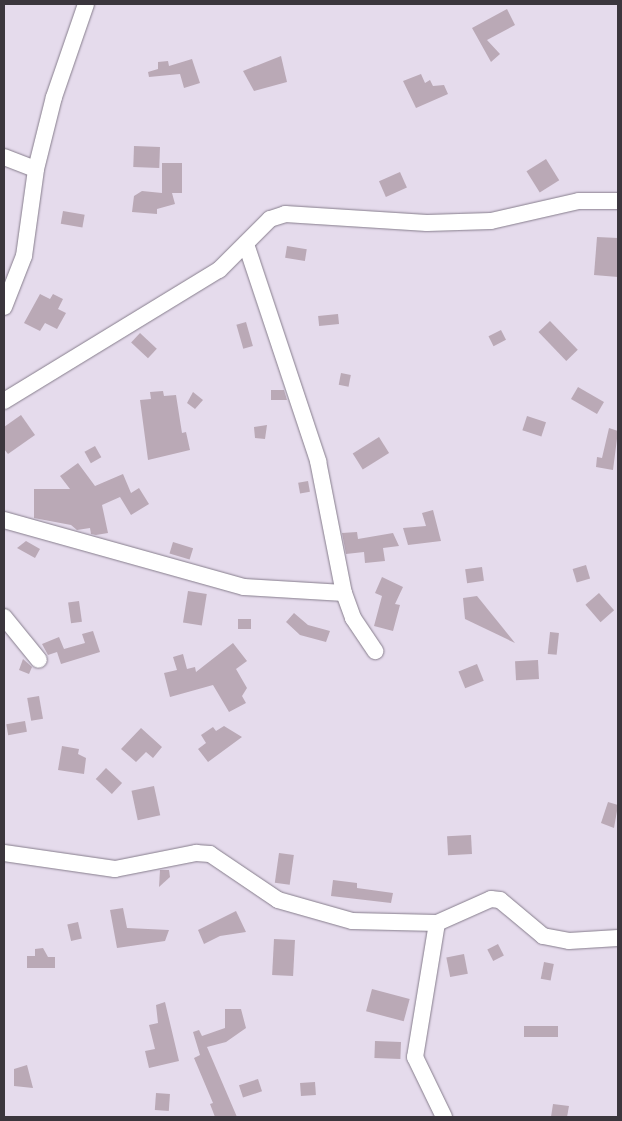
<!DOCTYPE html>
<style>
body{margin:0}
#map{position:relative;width:622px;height:1121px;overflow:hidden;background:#e5dbec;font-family:"PT Serif",serif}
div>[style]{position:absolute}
.building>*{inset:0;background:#baa9b6;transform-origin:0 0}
.roads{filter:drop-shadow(0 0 1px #867d8c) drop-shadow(0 0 1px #867d8c)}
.minor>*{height:16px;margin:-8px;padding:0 8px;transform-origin:8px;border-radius:8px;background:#fff}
span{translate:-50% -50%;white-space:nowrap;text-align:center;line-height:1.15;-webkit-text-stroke:4.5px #e5dbec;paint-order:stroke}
.frame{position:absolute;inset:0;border:5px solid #3b363d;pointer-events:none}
</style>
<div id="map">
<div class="building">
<div style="clip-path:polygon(507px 9px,515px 25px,487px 40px,500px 54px,491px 62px,472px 28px)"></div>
<div style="clip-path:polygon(281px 56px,287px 82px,254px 91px,243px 71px)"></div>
<div style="clip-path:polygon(192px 59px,200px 83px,184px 88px,180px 74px,149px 77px,148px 72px,158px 69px,158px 62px,168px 61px,169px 66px)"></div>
<div style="clip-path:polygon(421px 74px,425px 83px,430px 80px,433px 86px,444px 85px,448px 94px,416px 108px,403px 81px)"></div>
<div style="left:134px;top:146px;width:26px;height:21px;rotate:2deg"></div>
<div style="left:546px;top:159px;width:25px;height:23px;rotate:58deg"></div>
<div style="clip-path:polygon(162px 163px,182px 163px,182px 193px,172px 193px,175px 204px,157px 209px,157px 214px,132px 212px,134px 196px,142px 191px,162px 193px)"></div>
<div style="left:400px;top:172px;width:17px;height:23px;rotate:66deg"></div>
<div style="left:63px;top:211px;width:22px;height:13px;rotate:10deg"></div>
<div style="clip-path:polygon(597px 237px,618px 238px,618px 277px,594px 275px)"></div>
<div style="left:287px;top:246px;width:20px;height:12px;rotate:9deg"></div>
<div style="clip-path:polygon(40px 294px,50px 299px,53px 294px,63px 299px,58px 309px,66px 313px,57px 329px,45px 323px,40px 331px,24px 323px)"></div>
<div style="left:338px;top:314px;width:10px;height:20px;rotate:84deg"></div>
<div style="left:550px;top:321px;width:40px;height:16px;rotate:46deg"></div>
<div style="left:246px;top:322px;width:25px;height:10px;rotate:74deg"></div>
<div style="left:501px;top:330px;width:11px;height:14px;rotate:63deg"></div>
<div style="left:140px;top:333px;width:23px;height:13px;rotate:43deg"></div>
<div style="left:341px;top:373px;width:10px;height:12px;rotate:11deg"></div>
<div style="left:578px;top:387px;width:30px;height:14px;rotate:30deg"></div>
<div style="clip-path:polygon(271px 390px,284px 390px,287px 400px,271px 400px)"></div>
<div style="clip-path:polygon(163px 391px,164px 396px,176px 395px,182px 433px,186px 432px,190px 450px,148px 460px,140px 400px,151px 399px,150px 392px)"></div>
<div style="clip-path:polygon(193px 392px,203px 400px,195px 409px,187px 403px)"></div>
<div style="clip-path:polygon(21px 415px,35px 435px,8px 454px,4px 449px,4px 427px)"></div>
<div style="left:527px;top:416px;width:20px;height:15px;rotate:18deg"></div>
<div style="clip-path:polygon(267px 425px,265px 439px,255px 438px,254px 427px)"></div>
<div style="clip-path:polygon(609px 428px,618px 431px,613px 470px,596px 467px,597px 457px,602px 458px)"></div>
<div style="left:379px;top:437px;width:19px;height:31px;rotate:58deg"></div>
<div style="left:95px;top:446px;width:13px;height:12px;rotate:61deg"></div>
<div style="clip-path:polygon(78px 463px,95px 486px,123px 474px,131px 493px,139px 488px,149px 504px,131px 515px,120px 497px,102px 505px,108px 533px,96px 535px,91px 534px,90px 528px,77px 530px,71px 525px,34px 518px,34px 489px,70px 489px,60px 476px)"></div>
<div style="left:308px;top:481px;width:11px;height:10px;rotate:80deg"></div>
<div style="clip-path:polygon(433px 510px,441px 541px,408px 545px,403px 528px,426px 526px,422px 513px)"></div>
<div style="clip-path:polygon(357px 532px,358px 539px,393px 533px,399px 546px,383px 548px,385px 561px,365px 563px,364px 552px,346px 554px,342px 533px)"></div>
<div style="clip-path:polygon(26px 541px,40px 549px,35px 558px,17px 548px)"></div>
<div style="left:173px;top:542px;width:21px;height:12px;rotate:17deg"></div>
<div style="left:586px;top:565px;width:14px;height:14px;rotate:73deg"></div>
<div style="left:482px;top:567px;width:14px;height:17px;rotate:82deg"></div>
<div style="clip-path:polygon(382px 577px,403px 587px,395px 604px,400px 605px,393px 631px,374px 626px,382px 596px,375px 593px)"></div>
<div style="left:188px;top:591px;width:19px;height:32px;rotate:9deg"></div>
<div style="left:599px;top:593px;width:23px;height:18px;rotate:49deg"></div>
<div style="clip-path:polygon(477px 596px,515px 643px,465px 619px,463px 598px)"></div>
<div style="left:79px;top:601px;width:21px;height:11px;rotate:82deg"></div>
<div style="clip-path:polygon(294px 613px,308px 625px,330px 631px,326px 642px,300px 635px,286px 622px)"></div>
<div style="left:238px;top:619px;width:13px;height:10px"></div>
<div style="clip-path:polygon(93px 631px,100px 652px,61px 664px,57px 652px,48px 655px,42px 644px,59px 637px,64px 649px,85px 643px,82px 634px)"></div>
<div style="left:550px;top:632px;width:9px;height:22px;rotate:6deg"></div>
<div style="clip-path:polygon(233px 643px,247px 661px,236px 669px,247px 688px,242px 696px,246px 703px,229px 712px,213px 685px,170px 697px,164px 673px,177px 670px,173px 657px,183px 654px,187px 669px,195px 667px,196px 672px)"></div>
<div style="clip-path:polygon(23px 659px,32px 667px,29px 674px,19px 670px)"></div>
<div style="left:538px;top:660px;width:19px;height:23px;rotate:87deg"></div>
<div style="left:477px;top:664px;width:18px;height:20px;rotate:68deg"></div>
<div style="left:39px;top:696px;width:23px;height:12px;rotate:80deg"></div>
<div style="left:25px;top:721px;width:11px;height:19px;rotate:80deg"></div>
<div style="clip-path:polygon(224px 726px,242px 737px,208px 762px,198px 749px,206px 743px,201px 735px,213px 727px,216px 731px)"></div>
<div style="clip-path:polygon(141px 728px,162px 747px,153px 758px,146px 752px,136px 762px,121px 749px)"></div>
<div style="clip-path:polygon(62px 746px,79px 749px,78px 754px,86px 758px,84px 774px,58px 770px)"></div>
<div style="left:106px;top:768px;width:22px;height:15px;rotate:43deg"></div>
<div style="left:154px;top:786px;width:30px;height:23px;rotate:78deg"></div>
<div style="clip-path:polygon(608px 802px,618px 805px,614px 828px,601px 823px)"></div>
<div style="left:471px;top:835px;width:19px;height:24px;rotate:87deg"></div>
<div style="left:279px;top:853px;width:15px;height:30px;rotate:8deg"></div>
<div style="clip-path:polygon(160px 870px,169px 870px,170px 877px,159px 887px)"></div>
<div style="clip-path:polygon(333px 880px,357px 883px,357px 888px,393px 893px,391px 903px,331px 896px)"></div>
<div style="clip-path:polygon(123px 908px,127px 928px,169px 930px,165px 941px,117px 948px,110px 910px)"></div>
<div style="clip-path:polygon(236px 911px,246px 932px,220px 936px,204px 944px,198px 930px)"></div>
<div style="left:78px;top:922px;width:17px;height:11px;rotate:77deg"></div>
<div style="left:274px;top:939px;width:21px;height:36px;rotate:3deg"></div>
<div style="left:498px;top:944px;width:13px;height:12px;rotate:63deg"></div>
<div style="clip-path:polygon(43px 948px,48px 957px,55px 957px,55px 968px,27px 968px,27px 956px,35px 956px,35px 949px)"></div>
<div style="left:464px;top:954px;width:20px;height:18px;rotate:79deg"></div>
<div style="left:544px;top:962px;width:10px;height:17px;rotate:11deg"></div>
<div style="left:372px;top:989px;width:39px;height:23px;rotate:15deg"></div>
<div style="clip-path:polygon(165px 1002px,179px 1061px,149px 1068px,145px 1051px,155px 1049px,149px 1025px,158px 1023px,156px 1005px)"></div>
<div style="clip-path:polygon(225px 1009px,241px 1009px,246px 1028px,226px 1042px,207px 1047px,237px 1117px,215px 1117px,210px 1104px,213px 1103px,194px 1058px,200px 1055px,193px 1032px,199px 1030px,202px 1036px,225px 1028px)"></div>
<div style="left:558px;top:1026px;width:11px;height:34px;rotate:90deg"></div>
<div style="left:375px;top:1041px;width:26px;height:17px;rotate:2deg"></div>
<div style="clip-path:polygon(27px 1065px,33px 1088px,14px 1086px,14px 1069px)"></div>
<div style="left:258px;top:1079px;width:13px;height:20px;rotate:72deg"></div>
<div style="left:315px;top:1082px;width:13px;height:15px;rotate:86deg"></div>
<div style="left:156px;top:1093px;width:14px;height:17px;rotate:4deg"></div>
<div style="clip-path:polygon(553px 1104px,569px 1106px,567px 1117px,551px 1117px)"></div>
</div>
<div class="roads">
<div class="minor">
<div style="left:4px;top:157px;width:34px;rotate:21deg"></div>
<div style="left:246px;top:244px;width:229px;rotate:71.6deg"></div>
<div style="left:318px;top:461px;width:135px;rotate:78.9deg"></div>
<div style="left:344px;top:593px;width:27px;rotate:70deg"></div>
<div style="left:353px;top:618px;width:40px;rotate:56deg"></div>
<div style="left:4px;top:307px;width:55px;rotate:-68.6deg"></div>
<div style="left:24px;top:256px;width:88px;rotate:-82.1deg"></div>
<div style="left:36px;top:169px;width:74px;rotate:-76deg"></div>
<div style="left:54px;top:97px;width:98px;rotate:-71deg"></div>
<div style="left:4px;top:401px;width:252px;rotate:-31.4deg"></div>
<div style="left:219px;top:270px;width:72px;rotate:-45deg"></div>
<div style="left:270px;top:219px;width:16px;rotate:-18deg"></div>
<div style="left:285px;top:214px;width:142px;rotate:3.6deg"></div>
<div style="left:427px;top:223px;width:64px;rotate:-1.8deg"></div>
<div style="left:491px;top:221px;width:90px;rotate:-12.8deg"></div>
<div style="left:579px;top:201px;width:39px"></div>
<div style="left:4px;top:520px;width:249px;rotate:15.6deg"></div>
<div style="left:244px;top:587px;width:100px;rotate:3.4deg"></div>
<div style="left:4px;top:617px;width:55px;rotate:50.9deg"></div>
<div style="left:4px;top:853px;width:112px;rotate:8.2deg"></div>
<div style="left:115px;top:869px;width:83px;rotate:-11.2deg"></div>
<div style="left:196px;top:853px;width:14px;rotate:4deg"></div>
<div style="left:210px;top:854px;width:82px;rotate:34.1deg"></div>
<div style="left:278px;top:900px;width:77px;rotate:15.8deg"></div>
<div style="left:352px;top:921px;width:85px;rotate:1.3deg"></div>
<div style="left:437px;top:923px;width:59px;rotate:-24deg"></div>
<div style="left:491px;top:899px;width:9px;rotate:6deg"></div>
<div style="left:500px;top:900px;width:56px;rotate:39.9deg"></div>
<div style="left:543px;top:936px;width:26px;rotate:11deg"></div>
<div style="left:569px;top:941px;width:49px;rotate:-3.5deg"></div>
<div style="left:437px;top:923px;width:136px;rotate:99.3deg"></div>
<div style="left:415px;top:1057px;width:67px;rotate:64.2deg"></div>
</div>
</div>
<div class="frame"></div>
</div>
